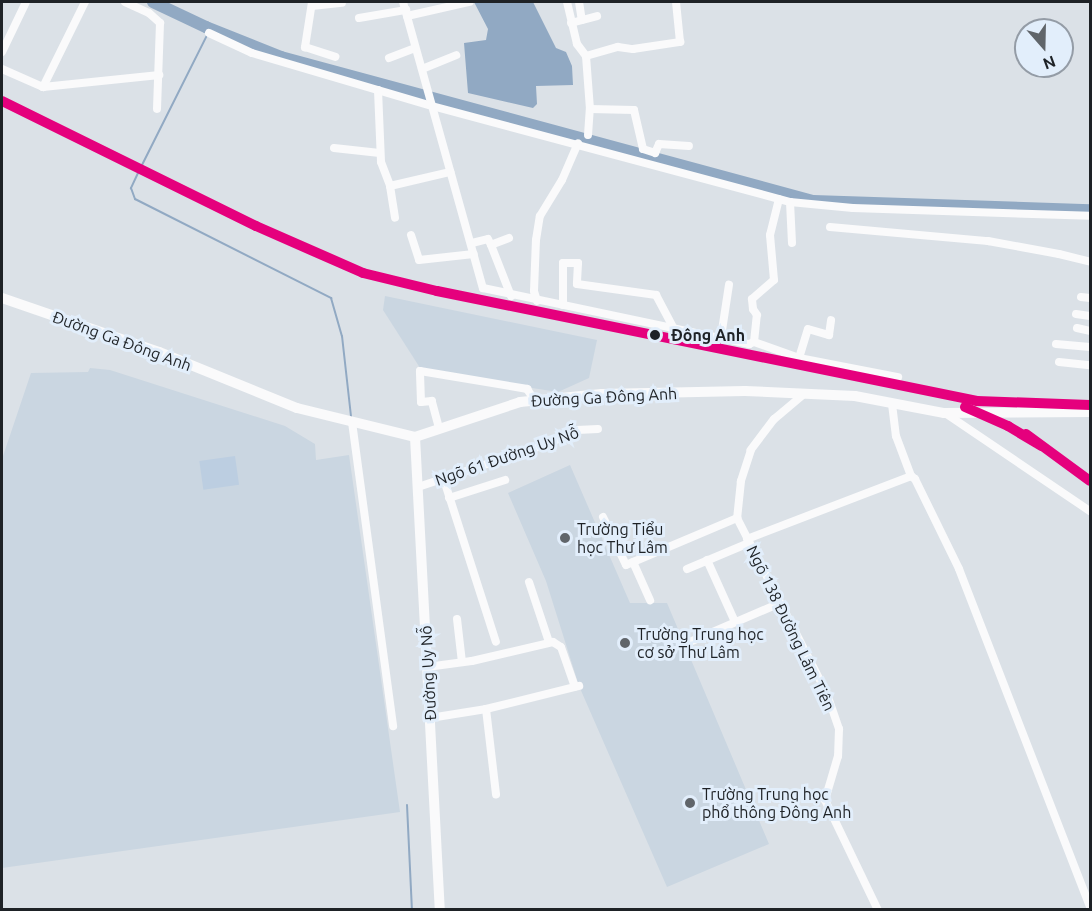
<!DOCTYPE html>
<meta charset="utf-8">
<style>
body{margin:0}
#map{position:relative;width:1092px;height:911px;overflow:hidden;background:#dbe1e7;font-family:Ubuntu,sans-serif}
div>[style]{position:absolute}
.built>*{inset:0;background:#cad6e1}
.green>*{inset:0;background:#bccee1;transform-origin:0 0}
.water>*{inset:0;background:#91a9c3}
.stream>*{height:2px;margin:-1px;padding:0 1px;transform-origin:1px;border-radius:1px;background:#91a9c3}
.river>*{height:12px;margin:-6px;padding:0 6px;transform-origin:6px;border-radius:6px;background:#91a9c3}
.minor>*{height:8px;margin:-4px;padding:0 4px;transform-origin:4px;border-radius:4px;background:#fafafb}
.tertiary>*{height:10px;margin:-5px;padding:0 5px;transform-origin:5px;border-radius:5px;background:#fafafb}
.rail-1>*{height:10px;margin:-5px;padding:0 5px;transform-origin:5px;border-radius:5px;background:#e5007d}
.dots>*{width:16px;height:16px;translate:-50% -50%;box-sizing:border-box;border:3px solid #e2eefb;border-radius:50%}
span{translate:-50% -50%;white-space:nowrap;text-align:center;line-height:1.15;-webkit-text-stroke:6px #e2eefb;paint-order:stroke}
.stop-label{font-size:16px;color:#1e2226;font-weight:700}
.left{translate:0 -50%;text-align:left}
.street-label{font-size:16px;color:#1e2226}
.poi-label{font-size:16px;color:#1e2226}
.frame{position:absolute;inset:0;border:3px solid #1e2226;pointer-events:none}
.north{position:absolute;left:1014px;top:18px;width:60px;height:60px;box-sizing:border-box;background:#e2eefb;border:2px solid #949ca6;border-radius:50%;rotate:160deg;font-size:16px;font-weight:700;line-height:24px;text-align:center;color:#1e2226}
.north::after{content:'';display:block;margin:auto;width:21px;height:27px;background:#60656a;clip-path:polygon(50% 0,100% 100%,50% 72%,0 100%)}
</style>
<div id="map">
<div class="built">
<div style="clip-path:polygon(385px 296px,597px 340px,589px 378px,558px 392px,422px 371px,383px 310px)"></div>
<div style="clip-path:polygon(90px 368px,110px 370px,285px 426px,315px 444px,316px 460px,349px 455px,400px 812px,2px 868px,2px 459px,31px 373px,88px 372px)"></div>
<div style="clip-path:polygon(570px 465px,630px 603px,667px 603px,769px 844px,667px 887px,579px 686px,546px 581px,508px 493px)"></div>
</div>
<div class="green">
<div style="left:235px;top:456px;width:29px;height:36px;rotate:82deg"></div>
</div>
<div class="water">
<div style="clip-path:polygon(474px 2px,533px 2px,556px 48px,566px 52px,572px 66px,573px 85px,536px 86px,537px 104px,533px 108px,468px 93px,464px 43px,486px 40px,488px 29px)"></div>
</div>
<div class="stream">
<div style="left:142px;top:165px;width:152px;rotate:-63.4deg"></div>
<div style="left:138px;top:173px;width:17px;rotate:115deg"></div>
<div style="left:131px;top:188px;width:12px;rotate:70deg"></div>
<div style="left:135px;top:199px;width:220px;rotate:26.8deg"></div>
<div style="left:331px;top:298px;width:40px;rotate:74deg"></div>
<div style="left:342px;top:336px;width:81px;rotate:83.6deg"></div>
<div style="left:407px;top:805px;width:105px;rotate:87.3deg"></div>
</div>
<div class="river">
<div style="left:153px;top:2px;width:59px;rotate:25.3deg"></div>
<div style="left:206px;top:27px;width:81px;rotate:21.8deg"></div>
<div style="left:281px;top:57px;width:551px;rotate:15.15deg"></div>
<div style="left:813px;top:201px;width:277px;rotate:1.9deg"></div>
</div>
<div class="minor">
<div style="left:125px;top:2px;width:26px;rotate:25deg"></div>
<div style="left:149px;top:13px;width:15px;rotate:42deg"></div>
<div style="left:160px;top:23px;width:86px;rotate:92deg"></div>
<div style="left:312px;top:2px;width:46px;rotate:98.8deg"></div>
<div style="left:305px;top:47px;width:32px;rotate:18deg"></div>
<div style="left:403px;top:2px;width:297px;rotate:74.4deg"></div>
<div style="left:483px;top:288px;width:272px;rotate:11.9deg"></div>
<div style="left:749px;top:344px;width:5px;rotate:-22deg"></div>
<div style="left:754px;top:342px;width:48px;rotate:19.6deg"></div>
<div style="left:799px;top:358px;width:101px;rotate:10.9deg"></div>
<div style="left:567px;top:2px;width:43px;rotate:76.6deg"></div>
<div style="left:577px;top:44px;width:15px;rotate:53deg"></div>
<div style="left:586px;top:56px;width:53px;rotate:85.7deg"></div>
<div style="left:579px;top:2px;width:18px;rotate:81deg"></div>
<div style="left:312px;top:6px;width:30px;rotate:-6deg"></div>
<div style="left:407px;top:16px;width:64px;rotate:-12.7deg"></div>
<div style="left:359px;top:18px;width:48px;rotate:-9.7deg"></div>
<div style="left:571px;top:23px;width:27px;rotate:-15deg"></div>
<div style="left:209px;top:33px;width:47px;rotate:24.9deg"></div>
<div style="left:252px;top:53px;width:188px;rotate:16.4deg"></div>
<div style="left:432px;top:106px;width:371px;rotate:15deg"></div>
<div style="left:2px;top:52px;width:55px;rotate:-64.4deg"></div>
<div style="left:586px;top:56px;width:33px;rotate:-16deg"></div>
<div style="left:618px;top:47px;width:15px;rotate:8deg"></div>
<div style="left:633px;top:49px;width:48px;rotate:-8.5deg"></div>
<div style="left:680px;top:42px;width:40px;rotate:-95.7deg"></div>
<div style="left:389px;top:58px;width:28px;rotate:-21deg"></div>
<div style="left:2px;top:69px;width:45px;rotate:23.7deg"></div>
<div style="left:43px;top:87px;width:117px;rotate:-5.9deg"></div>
<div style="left:422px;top:69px;width:37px;rotate:-22deg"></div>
<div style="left:43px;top:87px;width:95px;rotate:-63.7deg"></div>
<div style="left:378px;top:90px;width:72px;rotate:87.6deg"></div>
<div style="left:381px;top:162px;width:26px;rotate:69deg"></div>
<div style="left:390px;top:186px;width:32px;rotate:81deg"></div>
<div style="left:588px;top:135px;width:26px;rotate:-86deg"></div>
<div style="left:590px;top:109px;width:44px;rotate:1.3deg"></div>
<div style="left:634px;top:110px;width:40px;rotate:77deg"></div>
<div style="left:643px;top:149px;width:13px;rotate:18deg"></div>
<div style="left:655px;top:153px;width:10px;rotate:-66deg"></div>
<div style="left:659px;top:144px;width:30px;rotate:4deg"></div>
<div style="left:334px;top:148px;width:46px;rotate:6.2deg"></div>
<div style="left:390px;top:186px;width:62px;rotate:-13.1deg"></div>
<div style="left:830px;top:227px;width:159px;rotate:5.1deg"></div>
<div style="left:988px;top:241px;width:72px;rotate:10.4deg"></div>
<div style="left:1059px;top:254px;width:32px;rotate:14deg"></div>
<div style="left:411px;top:235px;width:26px;rotate:72deg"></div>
<div style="left:419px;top:260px;width:55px;rotate:-6.2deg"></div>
<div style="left:509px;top:238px;width:19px;rotate:159deg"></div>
<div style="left:491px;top:245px;width:55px;rotate:68.6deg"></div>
<div style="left:472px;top:243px;width:16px;rotate:-14deg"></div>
<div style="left:488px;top:239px;width:7px;rotate:63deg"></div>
<div style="left:792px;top:243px;width:41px;rotate:-92.8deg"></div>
<div style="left:790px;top:202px;width:63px;rotate:5.4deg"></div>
<div style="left:853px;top:208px;width:237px;rotate:1.9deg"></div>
<div style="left:1081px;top:297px;width:9px;rotate:6deg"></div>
<div style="left:537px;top:301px;width:10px;rotate:-107deg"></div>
<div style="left:534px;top:291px;width:51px;rotate:-87.8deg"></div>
<div style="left:536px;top:240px;width:24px;rotate:-81deg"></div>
<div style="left:540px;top:216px;width:42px;rotate:-58.6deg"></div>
<div style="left:562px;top:180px;width:40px;rotate:-66.6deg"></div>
<div style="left:563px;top:305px;width:42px;rotate:-90deg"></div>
<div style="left:563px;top:263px;width:15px"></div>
<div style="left:578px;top:263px;width:21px;rotate:93deg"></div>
<div style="left:577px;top:284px;width:80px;rotate:7.9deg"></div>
<div style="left:656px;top:295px;width:36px;rotate:62deg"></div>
<div style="left:1076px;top:314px;width:14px;rotate:8deg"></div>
<div style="left:1077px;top:328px;width:13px;rotate:13deg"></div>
<div style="left:721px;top:337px;width:53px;rotate:-81.3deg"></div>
<div style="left:754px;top:342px;width:27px;rotate:-84deg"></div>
<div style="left:757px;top:315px;width:7px;rotate:-124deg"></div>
<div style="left:753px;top:309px;width:10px;rotate:-96deg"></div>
<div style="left:752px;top:299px;width:29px;rotate:-41deg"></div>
<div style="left:774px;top:280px;width:45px;rotate:-95.1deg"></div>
<div style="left:770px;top:235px;width:37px;rotate:-76deg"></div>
<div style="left:1056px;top:344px;width:34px;rotate:5deg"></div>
<div style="left:799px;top:358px;width:30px;rotate:-73deg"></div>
<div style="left:808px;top:329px;width:22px;rotate:16deg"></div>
<div style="left:829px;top:335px;width:15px;rotate:-82deg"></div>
<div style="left:1059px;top:362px;width:31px;rotate:6deg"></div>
<div style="left:804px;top:394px;width:39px;rotate:140deg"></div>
<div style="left:774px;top:419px;width:39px;rotate:127deg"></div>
<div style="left:751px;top:450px;width:33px;rotate:108deg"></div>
<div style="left:741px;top:481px;width:37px;rotate:96deg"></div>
<div style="left:737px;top:518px;width:198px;rotate:62.9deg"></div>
<div style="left:827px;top:694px;width:37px;rotate:71deg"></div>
<div style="left:839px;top:729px;width:27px;rotate:92deg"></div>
<div style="left:838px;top:756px;width:46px;rotate:106.5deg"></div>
<div style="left:825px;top:800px;width:122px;rotate:64.3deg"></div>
<div style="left:892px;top:404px;width:32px;rotate:83deg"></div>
<div style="left:896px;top:436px;width:43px;rotate:69.4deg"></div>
<div style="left:945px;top:413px;width:175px;rotate:34.1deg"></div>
<div style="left:352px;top:422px;width:307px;rotate:82.3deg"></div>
<div style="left:439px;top:428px;width:28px;rotate:-105deg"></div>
<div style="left:432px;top:401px;width:11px;rotate:175deg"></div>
<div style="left:421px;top:402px;width:31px;rotate:-92deg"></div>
<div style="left:420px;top:371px;width:109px;rotate:9.5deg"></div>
<div style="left:527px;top:389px;width:14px;rotate:56deg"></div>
<div style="left:443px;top:477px;width:173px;rotate:72.2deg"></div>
<div style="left:418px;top:487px;width:136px;rotate:-18.4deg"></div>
<div style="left:547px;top:444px;width:33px;rotate:-25deg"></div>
<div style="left:577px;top:430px;width:21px;rotate:-3deg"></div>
<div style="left:449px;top:498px;width:59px;rotate:-17.8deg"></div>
<div style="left:603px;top:517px;width:53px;rotate:64.4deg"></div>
<div style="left:626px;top:565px;width:121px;rotate:-22.9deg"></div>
<div style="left:747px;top:539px;width:176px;rotate:-21deg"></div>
<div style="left:911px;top:476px;width:5px;rotate:37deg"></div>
<div style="left:915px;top:479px;width:100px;rotate:63.9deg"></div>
<div style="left:959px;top:569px;width:362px;rotate:68.8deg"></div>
<div style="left:707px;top:560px;width:68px;rotate:65.7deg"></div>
<div style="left:633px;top:562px;width:42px;rotate:65.9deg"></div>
<div style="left:687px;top:569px;width:67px;rotate:-22.8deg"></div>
<div style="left:529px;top:582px;width:63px;rotate:71.6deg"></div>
<div style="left:457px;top:619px;width:43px;rotate:83.4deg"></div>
<div style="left:685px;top:644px;width:103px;rotate:-23.3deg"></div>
<div style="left:427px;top:667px;width:45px;rotate:-7.6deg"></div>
<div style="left:472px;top:661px;width:83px;rotate:-13.2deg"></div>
<div style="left:553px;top:642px;width:9px;rotate:32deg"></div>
<div style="left:561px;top:647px;width:42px;rotate:70.7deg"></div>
<div style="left:486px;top:709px;width:86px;rotate:83.3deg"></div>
<div style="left:430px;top:718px;width:57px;rotate:-9.1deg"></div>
<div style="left:486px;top:709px;width:96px;rotate:-13.9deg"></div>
</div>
<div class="tertiary">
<div style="left:2px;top:298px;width:166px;rotate:19deg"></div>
<div style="left:159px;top:352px;width:149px;rotate:22.1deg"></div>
<div style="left:297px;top:408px;width:122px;rotate:13.8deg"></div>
<div style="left:415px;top:437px;width:111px;rotate:-18.4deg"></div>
<div style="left:520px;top:402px;width:82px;rotate:-5.6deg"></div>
<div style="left:602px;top:394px;width:143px;rotate:-1.2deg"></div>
<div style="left:745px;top:391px;width:110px;rotate:2.6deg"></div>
<div style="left:855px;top:396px;width:91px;rotate:10.8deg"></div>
<div style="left:944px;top:413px;width:146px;rotate:-0.4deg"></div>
<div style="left:415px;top:437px;width:474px;rotate:87deg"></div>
</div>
<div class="rail-1">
<div style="left:2px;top:101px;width:283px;rotate:26.2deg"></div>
<div style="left:256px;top:226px;width:117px;rotate:23.7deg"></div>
<div style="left:363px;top:273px;width:76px;rotate:13.7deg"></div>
<div style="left:437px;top:291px;width:551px;rotate:11.51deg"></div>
<div style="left:977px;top:401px;width:113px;rotate:2deg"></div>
<div style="left:965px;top:407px;width:47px;rotate:23.8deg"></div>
<div style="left:1008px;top:426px;width:39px;rotate:31deg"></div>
<div style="left:1026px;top:434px;width:79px;rotate:36.3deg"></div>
</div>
<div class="dots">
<div style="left:655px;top:335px;background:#1e2226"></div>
<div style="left:565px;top:538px;background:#60656a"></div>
<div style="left:625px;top:643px;background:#60656a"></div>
<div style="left:690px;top:803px;background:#60656a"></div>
</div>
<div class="stop-label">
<span class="left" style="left:671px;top:335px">Đông Anh</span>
</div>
<div class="street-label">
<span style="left:122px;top:341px;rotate:20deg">Đường Ga Đông Anh</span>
<span style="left:604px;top:397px;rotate:-3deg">Đường Ga Đông Anh</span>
<span style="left:507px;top:456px;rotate:-19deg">Ngõ 61 Đường Uy Nỗ</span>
<span style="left:791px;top:628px;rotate:64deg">Ngõ 138 Đường Lâm Tiên</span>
<span style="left:428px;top:673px;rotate:-93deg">Đường Uy Nỗ</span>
</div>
<div class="poi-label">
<span class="left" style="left:577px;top:538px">Trường Tiểu<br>học Thư Lâm</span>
<span class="left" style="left:637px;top:643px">Trường Trung học<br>cơ sở Thư Lâm</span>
<span class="left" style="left:702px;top:803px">Trường Trung học<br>phổ thông Đông Anh</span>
</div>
<div class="frame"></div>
<div class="north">N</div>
</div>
